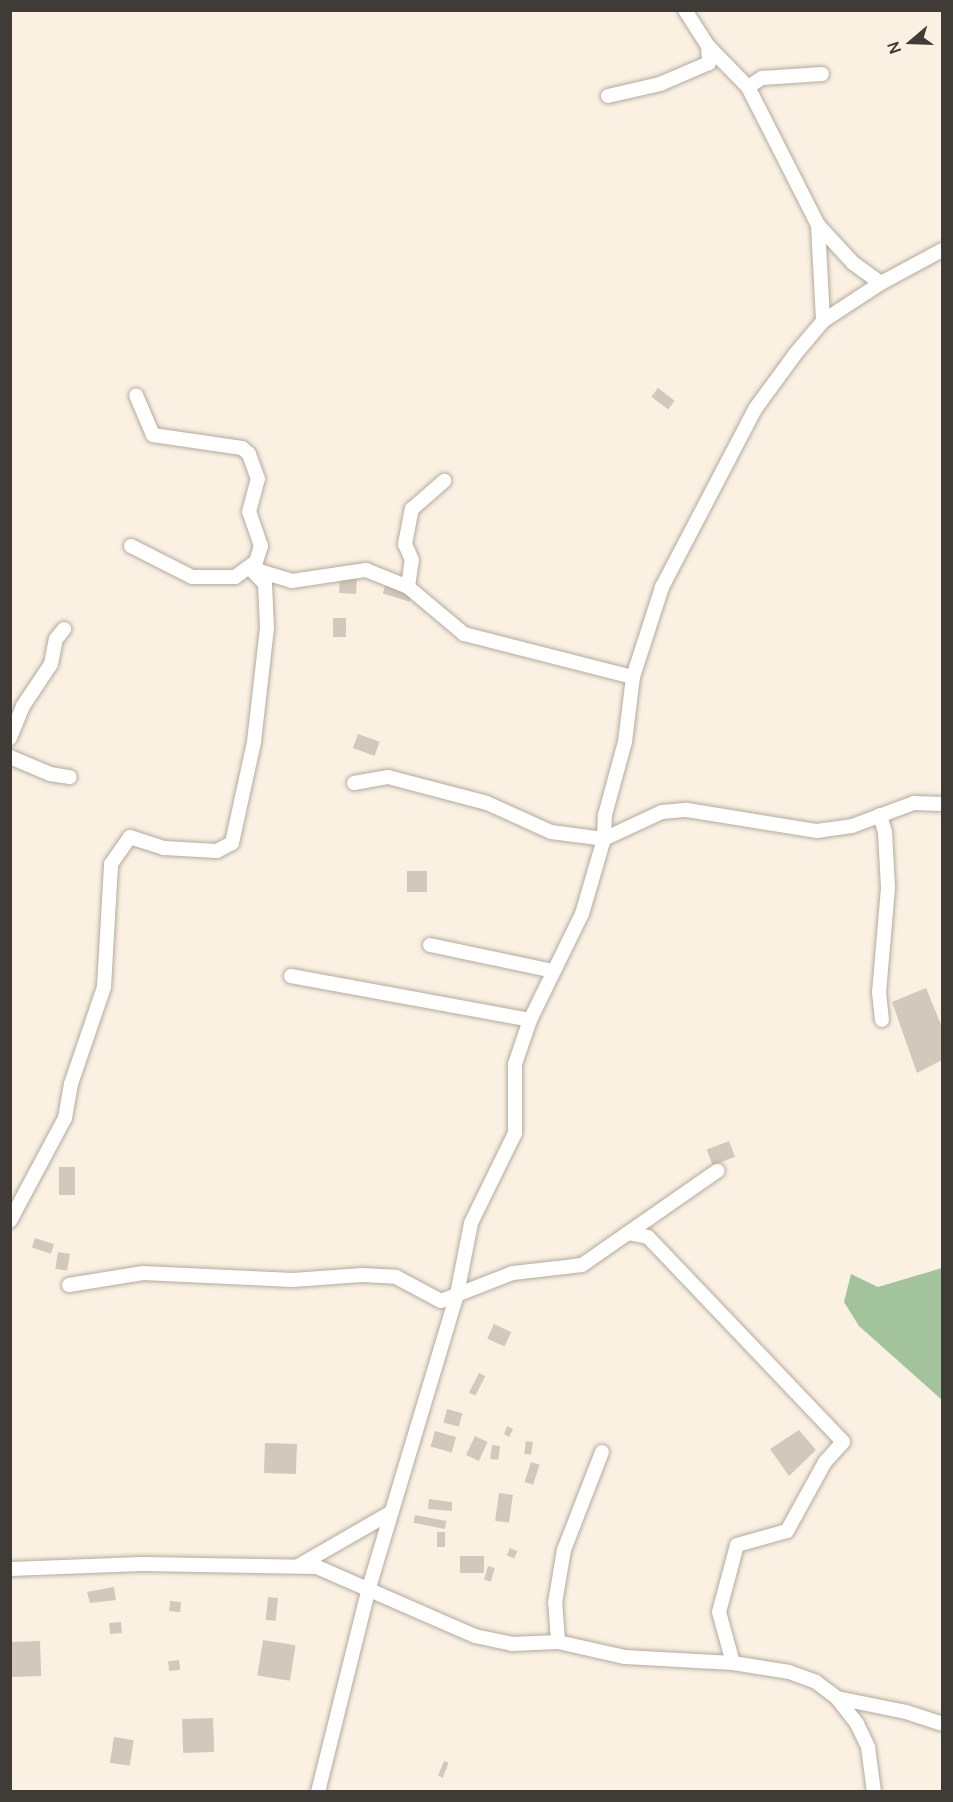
<!DOCTYPE html>
<style>
body{margin:0}
#map{position:relative;width:953px;height:1802px;overflow:hidden;background:#fbf1e3;font-family:Manrope,sans-serif}
div>[style]{position:absolute}
.forest>*{inset:0;background:#a2c39b}
.building>*{inset:0;background:#d2c8bb;transform-origin:0 0}
.roads{filter:drop-shadow(0 0 2px #b4aa9d) drop-shadow(0 0 2px #b4aa9d)}
.street>*{height:14px;margin:-7px;padding:0 7px;transform-origin:7px;border-radius:7px;background:#fff}
span{translate:-50% -50%;white-space:nowrap;text-align:center;line-height:1.15;-webkit-text-stroke:5px #fbf1e3;paint-order:stroke}
.frame{position:absolute;inset:0;border:12px solid #3f3b36;pointer-events:none}
.north{position:absolute;left:881px;top:12px;width:60px;height:60px;-webkit-text-stroke:4px #fbf1e3;paint-order:stroke;rotate:251deg;font-size:16px;font-weight:700;line-height:24px;text-align:center;color:#3f3b36}
.north::after{content:'';display:block;margin:auto;width:21px;height:27px;background:#3f3b36;clip-path:polygon(50% 0,100% 100%,50% 72%,0 100%)}
</style>
<div id="map">
<div class="forest">
<div style="clip-path:polygon(942px 1268px,942px 1400px,859px 1326px,844px 1302px,851px 1274px,878px 1287px)"></div>
</div>
<div class="building">
<div style="left:658px;top:388px;width:21px;height:11px;rotate:37deg"></div>
<div style="left:340px;top:576px;width:17px;height:17px;rotate:3deg"></div>
<div style="left:386px;top:583px;width:28px;height:11px;rotate:17deg"></div>
<div style="left:346px;top:618px;width:19px;height:13px;rotate:90deg"></div>
<div style="left:358px;top:734px;width:23px;height:15px;rotate:20deg"></div>
<div style="left:407px;top:871px;width:20px;height:21px"></div>
<div style="clip-path:polygon(926px 988px,942px 1027px,942px 1060px,917px 1073px,892px 1002px)"></div>
<div style="left:729px;top:1141px;width:17px;height:24px;rotate:69deg"></div>
<div style="left:59px;top:1167px;width:16px;height:28px"></div>
<div style="left:35px;top:1238px;width:20px;height:10px;rotate:18deg"></div>
<div style="left:58px;top:1252px;width:12px;height:17px;rotate:9deg"></div>
<div style="left:494px;top:1324px;width:19px;height:16px;rotate:25deg"></div>
<div style="left:479px;top:1373px;width:7px;height:22px;rotate:27deg"></div>
<div style="left:447px;top:1409px;width:16px;height:14px;rotate:15deg"></div>
<div style="clip-path:polygon(507px 1426px,513px 1429px,509px 1437px,504px 1434px)"></div>
<div style="clip-path:polygon(799px 1430px,816px 1450px,789px 1476px,770px 1449px)"></div>
<div style="left:435px;top:1431px;width:22px;height:16px;rotate:16deg"></div>
<div style="left:475px;top:1436px;width:14px;height:21px;rotate:25deg"></div>
<div style="left:526px;top:1441px;width:7px;height:13px;rotate:8deg"></div>
<div style="left:265px;top:1443px;width:32px;height:30px;rotate:2deg"></div>
<div style="left:492px;top:1445px;width:8px;height:14px;rotate:7deg"></div>
<div style="left:531px;top:1462px;width:9px;height:21px;rotate:18deg"></div>
<div style="left:499px;top:1493px;width:14px;height:28px;rotate:8deg"></div>
<div style="clip-path:polygon(429px 1499px,452px 1502px,452px 1511px,428px 1509px)"></div>
<div style="left:415px;top:1515px;width:32px;height:8px;rotate:11deg"></div>
<div style="left:437px;top:1532px;width:8px;height:15px"></div>
<div style="left:510px;top:1548px;width:8px;height:8px;rotate:23deg"></div>
<div style="left:484px;top:1556px;width:17px;height:24px;rotate:90deg"></div>
<div style="left:488px;top:1566px;width:7px;height:14px;rotate:16deg"></div>
<div style="clip-path:polygon(114px 1587px,116px 1600px,90px 1603px,87px 1592px)"></div>
<div style="left:268px;top:1597px;width:10px;height:23px;rotate:6deg"></div>
<div style="left:170px;top:1601px;width:11px;height:10px;rotate:5deg"></div>
<div style="left:121px;top:1622px;width:11px;height:12px;rotate:85deg"></div>
<div style="left:263px;top:1640px;width:33px;height:36px;rotate:9deg"></div>
<div style="left:40px;top:1641px;width:35px;height:30px;rotate:88deg"></div>
<div style="left:179px;top:1660px;width:10px;height:11px;rotate:84deg"></div>
<div style="left:213px;top:1718px;width:34px;height:31px;rotate:88deg"></div>
<div style="left:114px;top:1737px;width:20px;height:26px;rotate:9deg"></div>
<div style="left:444px;top:1761px;width:5px;height:16px;rotate:22deg"></div>
</div>
<div class="roads">
<div class="street">
<div style="left:685px;top:10px;width:43px;rotate:57.4deg"></div>
<div style="left:708px;top:46px;width:57px;rotate:45.7deg"></div>
<div style="left:748px;top:87px;width:155px;rotate:63.1deg"></div>
<div style="left:818px;top:225px;width:96px;rotate:87deg"></div>
<div style="left:748px;top:87px;width:17px;rotate:-33deg"></div>
<div style="left:762px;top:78px;width:60px;rotate:-3.8deg"></div>
<div style="left:608px;top:96px;width:53px;rotate:-13deg"></div>
<div style="left:660px;top:84px;width:53px;rotate:-23.2deg"></div>
<div style="left:709px;top:63px;width:17px;rotate:-93deg"></div>
<div style="left:819px;top:226px;width:50px;rotate:47.4deg"></div>
<div style="left:853px;top:263px;width:34px;rotate:36deg"></div>
<div style="left:131px;top:546px;width:68px;rotate:26.9deg"></div>
<div style="left:192px;top:577px;width:43px"></div>
<div style="left:235px;top:577px;width:26px;rotate:-36deg"></div>
<div style="left:256px;top:562px;width:17px;rotate:-73deg"></div>
<div style="left:261px;top:546px;width:36px;rotate:-109deg"></div>
<div style="left:249px;top:512px;width:34px;rotate:-75deg"></div>
<div style="left:258px;top:479px;width:27px;rotate:-110deg"></div>
<div style="left:249px;top:454px;width:9px;rotate:-139deg"></div>
<div style="left:242px;top:448px;width:90px;rotate:-171.7deg"></div>
<div style="left:153px;top:435px;width:43px;rotate:-113deg"></div>
<div style="left:253px;top:569px;width:41px;rotate:17.1deg"></div>
<div style="left:292px;top:581px;width:75px;rotate:-8.5deg"></div>
<div style="left:366px;top:570px;width:45px;rotate:22deg"></div>
<div style="left:408px;top:587px;width:73px;rotate:40deg"></div>
<div style="left:464px;top:634px;width:174px;rotate:14.3deg"></div>
<div style="left:408px;top:587px;width:27px;rotate:-82deg"></div>
<div style="left:412px;top:560px;width:17px;rotate:-114deg"></div>
<div style="left:405px;top:544px;width:36px;rotate:-79deg"></div>
<div style="left:412px;top:509px;width:43px;rotate:-41.2deg"></div>
<div style="left:10px;top:738px;width:35px;rotate:-68deg"></div>
<div style="left:23px;top:706px;width:50px;rotate:-56.3deg"></div>
<div style="left:51px;top:664px;width:25px;rotate:-79deg"></div>
<div style="left:56px;top:639px;width:13px;rotate:-51deg"></div>
<div style="left:10px;top:757px;width:43px;rotate:23deg"></div>
<div style="left:50px;top:774px;width:20px;rotate:9deg"></div>
<div style="left:354px;top:783px;width:35px;rotate:-10deg"></div>
<div style="left:388px;top:777px;width:102px;rotate:14.7deg"></div>
<div style="left:487px;top:803px;width:70px;rotate:24.4deg"></div>
<div style="left:551px;top:832px;width:53px;rotate:7.5deg"></div>
<div style="left:604px;top:839px;width:64px;rotate:-25deg"></div>
<div style="left:662px;top:812px;width:25px;rotate:-5deg"></div>
<div style="left:687px;top:810px;width:132px;rotate:9.2deg"></div>
<div style="left:817px;top:831px;width:35px;rotate:-8deg"></div>
<div style="left:852px;top:826px;width:66px;rotate:-20.4deg"></div>
<div style="left:914px;top:803px;width:28px;rotate:2deg"></div>
<div style="left:880px;top:815px;width:18px;rotate:74deg"></div>
<div style="left:885px;top:832px;width:56px;rotate:86.9deg"></div>
<div style="left:888px;top:888px;width:104px;rotate:94.9deg"></div>
<div style="left:879px;top:992px;width:28px;rotate:84deg"></div>
<div style="left:430px;top:945px;width:126px;rotate:11.9deg"></div>
<div style="left:291px;top:976px;width:243px;rotate:10.4deg"></div>
<div style="left:10px;top:1221px;width:117px;rotate:-61.9deg"></div>
<div style="left:65px;top:1118px;width:35px;rotate:-80deg"></div>
<div style="left:71px;top:1084px;width:102px;rotate:-71.2deg"></div>
<div style="left:104px;top:987px;width:123px;rotate:-86.7deg"></div>
<div style="left:111px;top:864px;width:33px;rotate:-55deg"></div>
<div style="left:130px;top:837px;width:36px;rotate:18deg"></div>
<div style="left:164px;top:848px;width:53px;rotate:3.2deg"></div>
<div style="left:217px;top:851px;width:17px;rotate:-28deg"></div>
<div style="left:232px;top:843px;width:103px;rotate:-77.7deg"></div>
<div style="left:254px;top:742px;width:115px;rotate:-83.5deg"></div>
<div style="left:267px;top:628px;width:44px;rotate:-92.6deg"></div>
<div style="left:265px;top:584px;width:21px;rotate:-133deg"></div>
<div style="left:628px;top:1233px;width:20px;rotate:11deg"></div>
<div style="left:648px;top:1237px;width:283px;rotate:46.4deg"></div>
<div style="left:843px;top:1442px;width:27px;rotate:132deg"></div>
<div style="left:825px;top:1462px;width:79px;rotate:118.8deg"></div>
<div style="left:787px;top:1531px;width:52px;rotate:164.4deg"></div>
<div style="left:737px;top:1545px;width:69px;rotate:105deg"></div>
<div style="left:719px;top:1612px;width:53px;rotate:74.6deg"></div>
<div style="left:69px;top:1285px;width:75px;rotate:-9.2deg"></div>
<div style="left:143px;top:1273px;width:150px;rotate:2.7deg"></div>
<div style="left:293px;top:1280px;width:69px;rotate:-4.1deg"></div>
<div style="left:362px;top:1275px;width:34px;rotate:3deg"></div>
<div style="left:396px;top:1277px;width:51px;rotate:28.1deg"></div>
<div style="left:441px;top:1301px;width:77px;rotate:-21.3deg"></div>
<div style="left:513px;top:1273px;width:69px;rotate:-6.6deg"></div>
<div style="left:582px;top:1265px;width:165px;rotate:-34.8deg"></div>
<div style="left:298px;top:1566px;width:106px;rotate:-29.9deg"></div>
<div style="left:10px;top:1569px;width:132px;rotate:-2.2deg"></div>
<div style="left:142px;top:1564px;width:175px;rotate:1deg"></div>
<div style="left:317px;top:1567px;width:172px;rotate:23.6deg"></div>
<div style="left:475px;top:1636px;width:38px;rotate:12deg"></div>
<div style="left:512px;top:1644px;width:46px;rotate:-2.5deg"></div>
<div style="left:558px;top:1642px;width:69px;rotate:12.6deg"></div>
<div style="left:625px;top:1657px;width:108px;rotate:3.2deg"></div>
<div style="left:733px;top:1663px;width:57px;rotate:9.1deg"></div>
<div style="left:789px;top:1672px;width:29px;rotate:20deg"></div>
<div style="left:816px;top:1682px;width:26px;rotate:37deg"></div>
<div style="left:837px;top:1698px;width:33px;rotate:52deg"></div>
<div style="left:857px;top:1724px;width:25px;rotate:64deg"></div>
<div style="left:868px;top:1747px;width:45px;rotate:82.4deg"></div>
<div style="left:558px;top:1642px;width:39px;rotate:-94deg"></div>
<div style="left:555px;top:1603px;width:54px;rotate:-80.4deg"></div>
<div style="left:564px;top:1550px;width:105px;rotate:-68.8deg"></div>
<div style="left:837px;top:1698px;width:70px;rotate:11.5deg"></div>
<div style="left:906px;top:1712px;width:38px;rotate:18deg"></div>
<div style="left:318px;top:1792px;width:207px;rotate:-76deg"></div>
<div style="left:368px;top:1591px;width:310px;rotate:-73.3deg"></div>
<div style="left:457px;top:1294px;width:72px;rotate:-78.8deg"></div>
<div style="left:471px;top:1223px;width:100px;rotate:-63.9deg"></div>
<div style="left:515px;top:1133px;width:69px;rotate:-90deg"></div>
<div style="left:515px;top:1064px;width:46px;rotate:-71.2deg"></div>
<div style="left:530px;top:1020px;width:118px;rotate:-63.9deg"></div>
<div style="left:582px;top:914px;width:78px;rotate:-73.7deg"></div>
<div style="left:604px;top:839px;width:24px;rotate:-88deg"></div>
<div style="left:605px;top:815px;width:76px;rotate:-74.7deg"></div>
<div style="left:625px;top:742px;width:65px;rotate:-83deg"></div>
<div style="left:633px;top:677px;width:95px;rotate:-72.1deg"></div>
<div style="left:662px;top:587px;width:201px;rotate:-62.4deg"></div>
<div style="left:755px;top:409px;width:69px;rotate:-53.8deg"></div>
<div style="left:796px;top:353px;width:42px;rotate:-49.8deg"></div>
<div style="left:823px;top:321px;width:69px;rotate:-33.2deg"></div>
<div style="left:881px;top:283px;width:69px;rotate:-28.4deg"></div>
</div>
</div>
<div class="frame"></div>
<div class="north">N</div>
</div>
